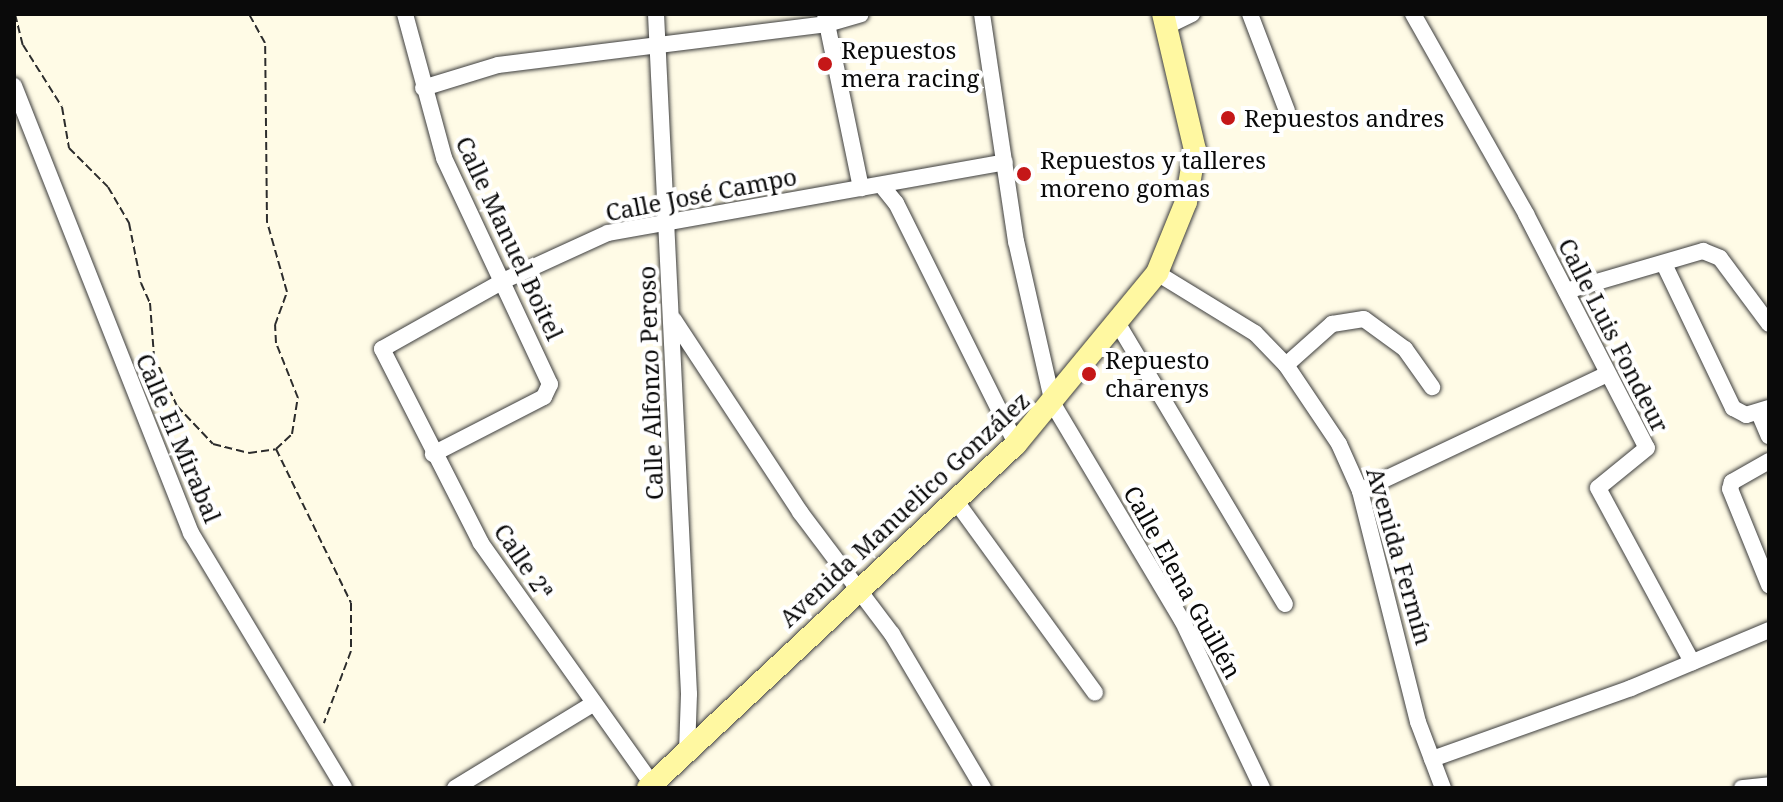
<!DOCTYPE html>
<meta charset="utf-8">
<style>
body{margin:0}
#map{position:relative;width:1783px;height:802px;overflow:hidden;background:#fffbe6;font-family:"Noto Serif",serif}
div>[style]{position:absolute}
.path>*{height:2px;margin-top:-1px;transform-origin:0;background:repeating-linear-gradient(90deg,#2c2c2c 0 8px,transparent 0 12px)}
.roads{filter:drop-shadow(0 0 2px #3d3d3d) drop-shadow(0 0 2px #3d3d3d)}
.street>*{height:16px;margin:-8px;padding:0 8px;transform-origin:8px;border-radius:8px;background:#fff}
.secondary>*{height:22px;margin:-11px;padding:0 11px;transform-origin:11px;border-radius:11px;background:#fff8a1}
.dots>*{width:22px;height:22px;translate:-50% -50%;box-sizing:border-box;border:4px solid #fff;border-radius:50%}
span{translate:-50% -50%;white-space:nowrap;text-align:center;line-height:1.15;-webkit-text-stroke:8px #fff;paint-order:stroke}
.poi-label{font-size:24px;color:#0a0a0a}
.left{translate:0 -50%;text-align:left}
.street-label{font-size:24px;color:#0a0a0a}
.frame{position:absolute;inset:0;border:16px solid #0a0a0a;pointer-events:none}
</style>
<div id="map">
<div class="path">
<div style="left:15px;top:14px;width:32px;rotate:76deg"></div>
<div style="left:23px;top:45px;width:73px;rotate:57.8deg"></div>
<div style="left:62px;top:107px;width:42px;rotate:80.3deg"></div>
<div style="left:69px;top:148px;width:55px;rotate:45deg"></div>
<div style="left:108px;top:187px;width:42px;rotate:59.7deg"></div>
<div style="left:129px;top:223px;width:61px;rotate:78.7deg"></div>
<div style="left:141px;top:283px;width:22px;rotate:66deg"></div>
<div style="left:150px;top:303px;width:53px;rotate:85.7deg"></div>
<div style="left:154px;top:356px;width:55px;rotate:65.3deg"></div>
<div style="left:177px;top:406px;width:52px;rotate:46.5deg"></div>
<div style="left:213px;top:444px;width:37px;rotate:14deg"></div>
<div style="left:249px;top:453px;width:27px;rotate:-8deg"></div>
<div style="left:276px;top:449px;width:22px;rotate:-43deg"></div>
<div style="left:292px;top:434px;width:36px;rotate:-81deg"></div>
<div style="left:298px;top:398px;width:59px;rotate:-111.8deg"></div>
<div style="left:276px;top:343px;width:18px;rotate:-93deg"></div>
<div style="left:275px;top:325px;width:35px;rotate:-70deg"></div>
<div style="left:287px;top:292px;width:73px;rotate:-105.9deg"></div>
<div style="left:267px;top:222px;width:179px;rotate:-90.6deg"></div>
<div style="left:265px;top:43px;width:33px;rotate:-119deg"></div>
<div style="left:276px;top:449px;width:171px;rotate:64deg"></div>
<div style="left:351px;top:603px;width:48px;rotate:90deg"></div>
<div style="left:351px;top:651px;width:77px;rotate:110.6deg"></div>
</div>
<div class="roads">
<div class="street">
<div style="left:405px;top:14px;width:149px;rotate:74.8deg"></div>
<div style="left:444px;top:158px;width:250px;rotate:64.9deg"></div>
<div style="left:550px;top:384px;width:14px;rotate:115deg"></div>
<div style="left:544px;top:397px;width:125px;rotate:152.8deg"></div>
<div style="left:656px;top:14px;width:681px;rotate:87.22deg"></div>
<div style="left:689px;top:694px;width:56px;rotate:92deg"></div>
<div style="left:825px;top:14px;width:178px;rotate:78.3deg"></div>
<div style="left:982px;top:14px;width:230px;rotate:81.5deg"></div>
<div style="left:1016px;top:241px;width:167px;rotate:77.2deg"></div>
<div style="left:1053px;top:404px;width:252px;rotate:59.2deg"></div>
<div style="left:1182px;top:620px;width:186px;rotate:64.5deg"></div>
<div style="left:1250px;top:14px;width:104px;rotate:69.1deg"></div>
<div style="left:1413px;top:14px;width:230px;rotate:60.5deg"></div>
<div style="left:1526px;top:214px;width:263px;rotate:62.7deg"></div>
<div style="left:1647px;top:448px;width:63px;rotate:140.8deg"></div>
<div style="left:1598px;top:488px;width:198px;rotate:61.6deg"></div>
<div style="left:1167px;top:26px;width:28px;rotate:-26deg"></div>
<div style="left:14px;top:86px;width:481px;rotate:68.4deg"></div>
<div style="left:191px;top:533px;width:297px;rotate:59deg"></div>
<div style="left:423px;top:88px;width:78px;rotate:-17deg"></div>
<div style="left:498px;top:65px;width:332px;rotate:-7.1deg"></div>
<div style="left:827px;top:24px;width:35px;rotate:-16deg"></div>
<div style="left:882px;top:186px;width:22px;rotate:51deg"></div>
<div style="left:896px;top:203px;width:269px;rotate:63.5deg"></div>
<div style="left:1664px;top:264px;width:160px;rotate:64.4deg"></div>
<div style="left:1733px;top:408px;width:15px;rotate:28deg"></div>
<div style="left:1746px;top:415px;width:24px;rotate:-17deg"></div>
<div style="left:1157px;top:273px;width:115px;rotate:31.5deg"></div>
<div style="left:1255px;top:333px;width:45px;rotate:45.9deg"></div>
<div style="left:1286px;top:365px;width:95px;rotate:56.1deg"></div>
<div style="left:1339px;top:444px;width:51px;rotate:65.9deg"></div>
<div style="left:1360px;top:491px;width:238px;rotate:75.9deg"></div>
<div style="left:1418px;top:722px;width:71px;rotate:69.3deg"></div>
<div style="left:1566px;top:291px;width:143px;rotate:-16.3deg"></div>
<div style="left:1703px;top:251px;width:18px;rotate:22deg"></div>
<div style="left:1720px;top:258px;width:82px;rotate:53.4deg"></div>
<div style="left:674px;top:320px;width:230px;rotate:56.7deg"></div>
<div style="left:800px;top:512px;width:153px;rotate:53deg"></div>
<div style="left:892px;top:634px;width:179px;rotate:59.4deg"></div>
<div style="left:1118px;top:324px;width:326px;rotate:59.2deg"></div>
<div style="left:1286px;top:365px;width:62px;rotate:-41.7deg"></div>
<div style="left:1332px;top:324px;width:32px;rotate:-9deg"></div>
<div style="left:1364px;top:319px;width:51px;rotate:36.2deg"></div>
<div style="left:1405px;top:349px;width:47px;rotate:54.6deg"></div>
<div style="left:1759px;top:413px;width:25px;rotate:67deg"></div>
<div style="left:1769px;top:461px;width:43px;rotate:150.4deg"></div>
<div style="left:1732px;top:482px;width:7px;rotate:106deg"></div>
<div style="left:1730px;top:489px;width:104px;rotate:67.9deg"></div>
<div style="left:1360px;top:491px;width:273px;rotate:-25.3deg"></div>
<div style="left:955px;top:500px;width:238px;rotate:54deg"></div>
<div style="left:1432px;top:759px;width:211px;rotate:-19.6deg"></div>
<div style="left:1631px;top:688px;width:150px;rotate:-22.8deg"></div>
<div style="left:652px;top:784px;width:296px;rotate:-125.4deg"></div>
<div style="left:481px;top:543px;width:218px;rotate:-117deg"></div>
<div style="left:382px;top:349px;width:139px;rotate:-29.3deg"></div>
<div style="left:503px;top:281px;width:115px;rotate:-24.6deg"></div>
<div style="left:608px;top:233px;width:403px;rotate:-10.1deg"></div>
<div style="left:455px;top:788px;width:163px;rotate:-31.4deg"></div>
<div style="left:1742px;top:788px;width:27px;rotate:-6deg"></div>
</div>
<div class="secondary">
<div style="left:648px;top:788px;width:504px;rotate:-43.07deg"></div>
<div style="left:1016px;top:444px;width:222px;rotate:-50.5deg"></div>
<div style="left:1157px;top:273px;width:77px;rotate:-67.8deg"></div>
<div style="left:1186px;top:202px;width:53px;rotate:-80.2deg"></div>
<div style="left:1195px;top:150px;width:140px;rotate:-103.2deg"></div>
</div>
</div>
<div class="dots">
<div style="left:825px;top:64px;background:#c51718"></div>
<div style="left:1228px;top:118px;background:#c51718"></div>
<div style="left:1024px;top:174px;background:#c51718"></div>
<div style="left:1089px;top:374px;background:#c51718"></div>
</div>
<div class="poi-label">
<span class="left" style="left:841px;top:64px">Repuestos<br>mera racing</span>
<span class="left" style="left:1244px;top:118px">Repuestos andres</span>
<span class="left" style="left:1040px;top:174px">Repuestos y talleres<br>moreno gomas</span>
<span class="left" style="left:1105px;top:374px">Repuesto<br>charenys</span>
</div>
<div class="street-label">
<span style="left:701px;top:194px;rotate:-11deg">Calle José Campo</span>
<span style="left:510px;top:238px;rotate:65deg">Calle Manuel Boitel</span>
<span style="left:1614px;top:335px;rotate:63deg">Calle Luis Fondeur</span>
<span style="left:650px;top:383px;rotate:-92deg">Calle Alfonzo Peroso</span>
<span style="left:179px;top:438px;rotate:67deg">Calle El Mirabal</span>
<span style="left:904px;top:509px;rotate:-43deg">Avenida Manuelico González</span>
<span style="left:1400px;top:556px;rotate:74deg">Avenida Fermín</span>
<span style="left:524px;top:561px;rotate:56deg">Calle 2ª</span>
<span style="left:1183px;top:582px;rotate:61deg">Calle Elena Guillén</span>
</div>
<div class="frame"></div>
</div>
